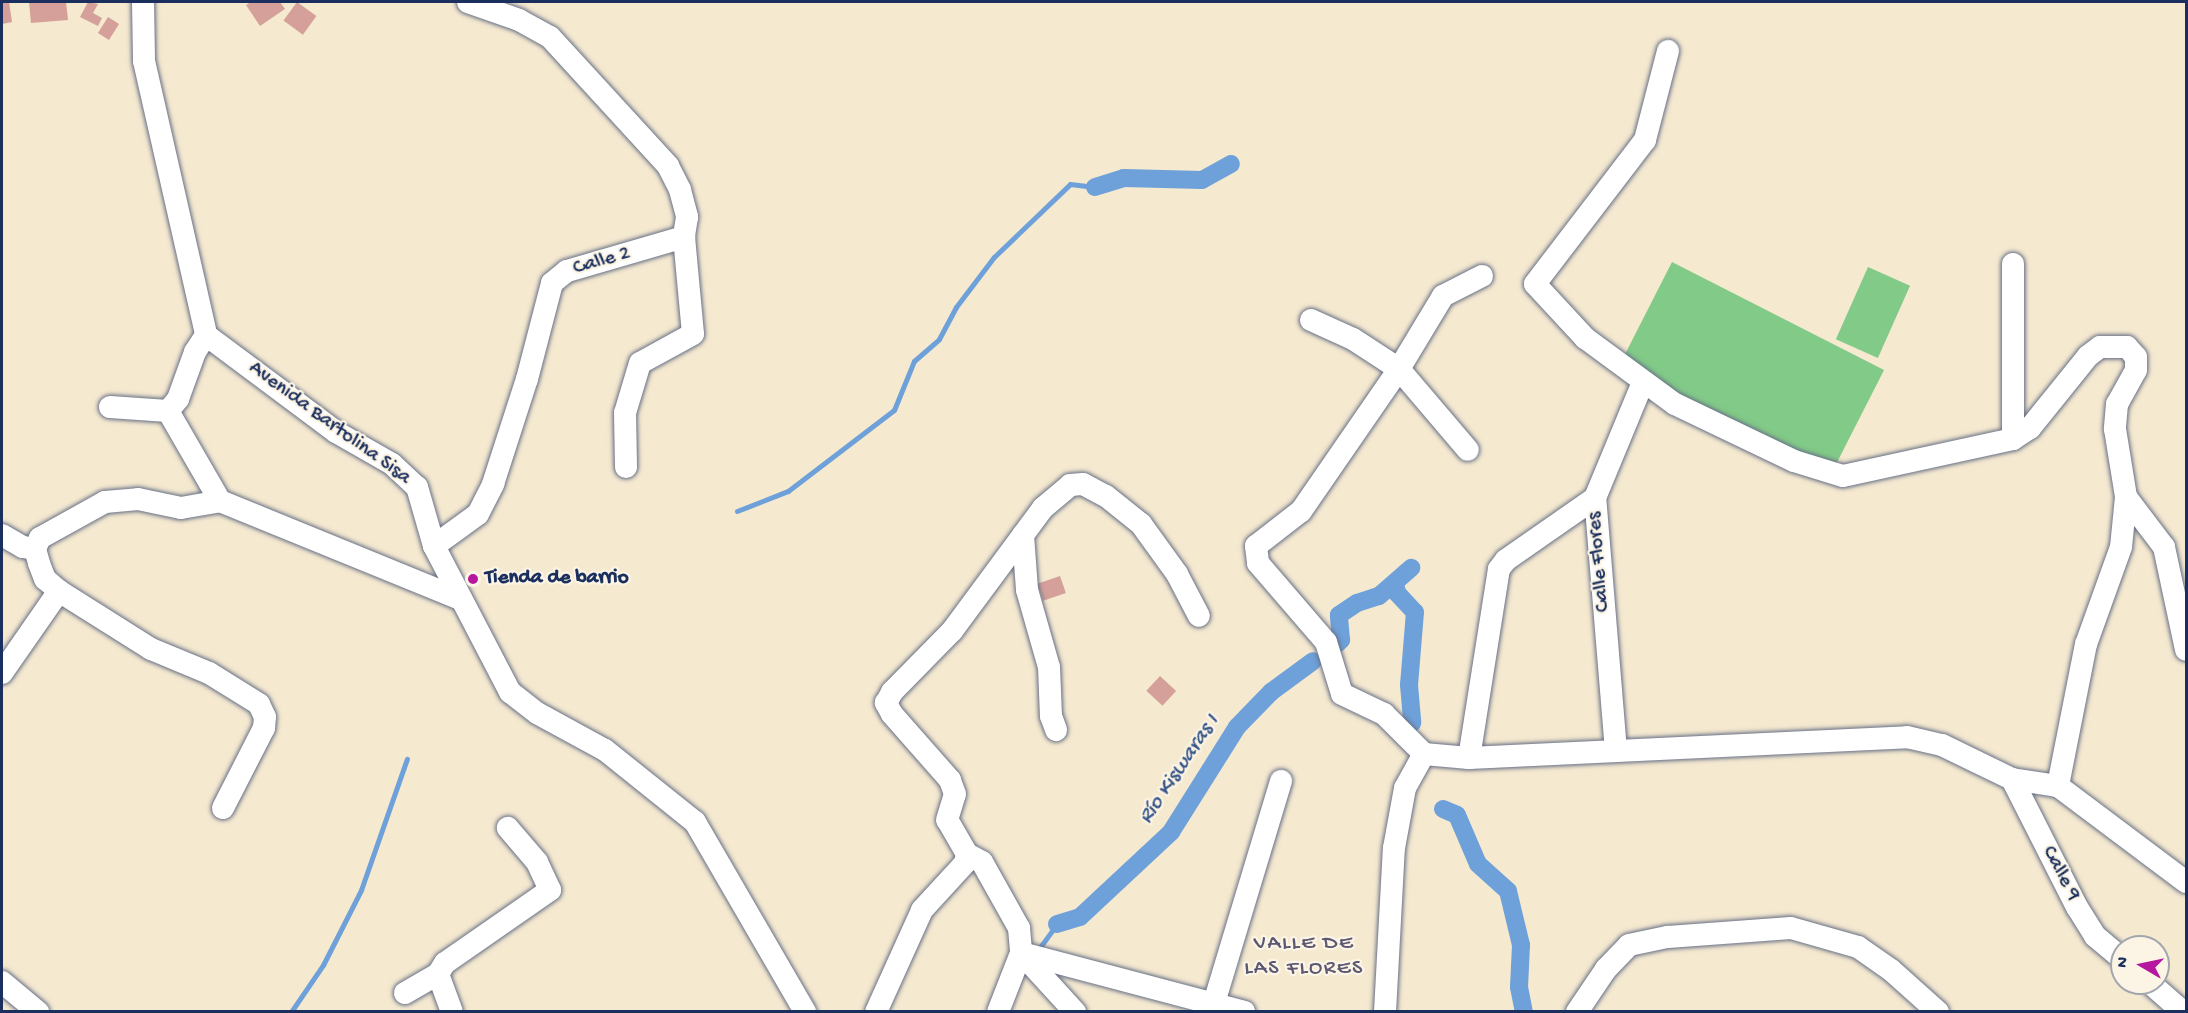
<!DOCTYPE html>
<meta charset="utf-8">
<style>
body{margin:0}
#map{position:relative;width:2188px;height:1013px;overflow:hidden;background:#f5e9d0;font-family:"Gochi Hand",sans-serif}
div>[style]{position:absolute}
.green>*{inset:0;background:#82ca87;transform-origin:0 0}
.stream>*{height:5px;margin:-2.5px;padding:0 2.5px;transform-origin:2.5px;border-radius:2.5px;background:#6ea0d9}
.canal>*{height:18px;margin:-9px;padding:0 9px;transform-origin:9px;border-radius:9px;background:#6ea0d9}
.building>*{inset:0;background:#d4a099;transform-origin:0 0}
.roads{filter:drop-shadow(0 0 2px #677086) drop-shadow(0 0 2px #677086)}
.minor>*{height:22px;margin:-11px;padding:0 11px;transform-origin:11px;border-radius:11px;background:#fff}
.dots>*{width:16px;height:16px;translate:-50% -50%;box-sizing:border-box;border:3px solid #fcf5e5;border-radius:50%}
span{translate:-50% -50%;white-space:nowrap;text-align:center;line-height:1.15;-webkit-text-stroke:4.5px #fcf5e5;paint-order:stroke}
.street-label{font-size:21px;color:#1b2f5e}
.poi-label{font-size:21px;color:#1b2f5e;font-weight:700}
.left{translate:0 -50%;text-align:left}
.water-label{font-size:22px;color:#385789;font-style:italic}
.neighbourhood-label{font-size:22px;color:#5c5773;letter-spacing:1.5px}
.frame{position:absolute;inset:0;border:3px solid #1b2f5e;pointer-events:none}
.north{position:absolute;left:2110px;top:935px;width:60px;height:60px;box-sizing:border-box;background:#fcf5e5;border:2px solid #a2a6af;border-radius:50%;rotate:279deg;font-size:16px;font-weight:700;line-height:24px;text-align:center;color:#1b2f5e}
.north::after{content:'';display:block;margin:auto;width:21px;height:27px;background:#b5179e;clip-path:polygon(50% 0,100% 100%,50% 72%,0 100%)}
</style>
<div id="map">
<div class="green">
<div style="left:1672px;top:262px;width:238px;height:115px;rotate:27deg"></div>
<div style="left:1868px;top:267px;width:46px;height:79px;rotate:24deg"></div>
</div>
<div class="stream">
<div style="left:737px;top:511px;width:55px;rotate:-21.4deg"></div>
<div style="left:788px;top:491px;width:133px;rotate:-37.4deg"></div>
<div style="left:894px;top:410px;width:53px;rotate:-67.8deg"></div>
<div style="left:914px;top:361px;width:33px;rotate:-41deg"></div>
<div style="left:939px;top:339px;width:36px;rotate:-62deg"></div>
<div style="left:956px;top:307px;width:63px;rotate:-52.8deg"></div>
<div style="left:994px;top:257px;width:105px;rotate:-43.8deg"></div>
<div style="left:1070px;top:184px;width:25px;rotate:7deg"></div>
<div style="left:1038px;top:950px;width:32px;rotate:-54deg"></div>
<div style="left:291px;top:1012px;width:57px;rotate:-55.8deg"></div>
<div style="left:323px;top:965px;width:84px;rotate:-63.1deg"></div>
<div style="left:361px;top:890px;width:139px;rotate:-70.7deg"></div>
</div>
<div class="canal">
<div style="left:1095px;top:187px;width:30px;rotate:-17deg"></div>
<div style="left:1124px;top:178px;width:78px;rotate:1.5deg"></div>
<div style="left:1202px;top:180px;width:33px;rotate:-29deg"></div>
<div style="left:1395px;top:583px;width:10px;rotate:79deg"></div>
<div style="left:1397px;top:593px;width:26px;rotate:47deg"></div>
<div style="left:1415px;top:612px;width:73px;rotate:94.7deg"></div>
<div style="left:1409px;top:685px;width:38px;rotate:85deg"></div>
<div style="left:1337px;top:644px;width:6px;rotate:-45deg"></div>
<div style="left:1341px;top:640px;width:25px;rotate:-95deg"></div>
<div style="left:1339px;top:615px;width:22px;rotate:-34deg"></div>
<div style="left:1357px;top:603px;width:23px;rotate:-18deg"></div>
<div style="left:1379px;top:596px;width:43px;rotate:-41.2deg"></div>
<div style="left:1443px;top:809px;width:15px;rotate:23deg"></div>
<div style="left:1457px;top:815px;width:53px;rotate:66.8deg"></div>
<div style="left:1478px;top:864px;width:40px;rotate:42deg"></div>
<div style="left:1508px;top:891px;width:56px;rotate:76.5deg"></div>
<div style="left:1521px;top:945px;width:42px;rotate:92.7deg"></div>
<div style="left:1519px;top:987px;width:25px;rotate:79deg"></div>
<div style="left:1057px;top:924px;width:24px;rotate:-17deg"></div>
<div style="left:1080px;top:917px;width:125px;rotate:-43deg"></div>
<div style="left:1171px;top:832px;width:124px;rotate:-57.8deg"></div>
<div style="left:1237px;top:727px;width:49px;rotate:-45.8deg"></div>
<div style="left:1271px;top:692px;width:52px;rotate:-36.4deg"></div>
</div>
<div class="building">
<div style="clip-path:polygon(2px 2px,9px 2px,12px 22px,2px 24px)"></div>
<div style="clip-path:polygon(29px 2px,66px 2px,68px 20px,31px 23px)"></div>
<div style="clip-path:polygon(88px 2px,98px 4px,93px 13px,102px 18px,98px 26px,80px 17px)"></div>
<div style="clip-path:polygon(251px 2px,280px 2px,285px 9px,260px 26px,246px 5px)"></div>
<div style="left:297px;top:2px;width:24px;height:23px;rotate:36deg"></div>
<div style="left:108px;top:17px;width:13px;height:19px;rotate:32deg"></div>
<div style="left:1060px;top:576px;width:18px;height:24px;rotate:71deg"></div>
<div style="left:1160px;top:676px;width:22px;height:20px;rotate:43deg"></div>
</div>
<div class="roads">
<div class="minor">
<div style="left:143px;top:2px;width:59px;rotate:89deg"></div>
<div style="left:144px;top:61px;width:281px;rotate:77.2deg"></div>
<div style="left:206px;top:335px;width:162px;rotate:36.7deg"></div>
<div style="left:336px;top:432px;width:64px;rotate:29.7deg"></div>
<div style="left:392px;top:464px;width:34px;rotate:43deg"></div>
<div style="left:417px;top:487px;width:61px;rotate:73.9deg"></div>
<div style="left:434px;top:546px;width:165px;rotate:62.5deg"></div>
<div style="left:510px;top:692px;width:34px;rotate:38deg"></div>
<div style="left:537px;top:713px;width:77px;rotate:28.6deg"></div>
<div style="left:605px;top:750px;width:115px;rotate:38.7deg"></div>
<div style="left:695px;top:822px;width:220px;rotate:59.9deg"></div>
<div style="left:468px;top:2px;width:54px;rotate:19.4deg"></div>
<div style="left:519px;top:20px;width:35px;rotate:29deg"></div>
<div style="left:550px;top:37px;width:175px;rotate:47.5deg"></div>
<div style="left:668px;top:166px;width:27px;rotate:63deg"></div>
<div style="left:680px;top:190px;width:28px;rotate:75deg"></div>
<div style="left:687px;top:217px;width:20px;rotate:99deg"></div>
<div style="left:684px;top:237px;width:97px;rotate:84.7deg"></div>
<div style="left:693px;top:334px;width:60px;rotate:151.3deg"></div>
<div style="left:640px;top:363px;width:52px;rotate:106.7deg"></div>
<div style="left:625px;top:413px;width:54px;rotate:88.9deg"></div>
<div style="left:1668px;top:51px;width:92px;rotate:104.5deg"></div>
<div style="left:1645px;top:140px;width:181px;rotate:127.4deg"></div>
<div style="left:1535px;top:284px;width:74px;rotate:47.2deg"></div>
<div style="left:1585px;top:338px;width:112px;rotate:36.3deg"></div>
<div style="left:1675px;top:404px;width:132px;rotate:25.6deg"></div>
<div style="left:1794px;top:461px;width:51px;rotate:17deg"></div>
<div style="left:1843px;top:476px;width:174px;rotate:-12.3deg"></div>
<div style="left:2013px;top:439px;width:20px;rotate:-33deg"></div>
<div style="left:2030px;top:428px;width:92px;rotate:-51.1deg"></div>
<div style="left:2088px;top:356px;width:15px;rotate:-37deg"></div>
<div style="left:2100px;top:347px;width:27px"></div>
<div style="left:2127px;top:347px;width:13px;rotate:48deg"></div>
<div style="left:2136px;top:357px;width:13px;rotate:90deg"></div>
<div style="left:2136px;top:370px;width:39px;rotate:119deg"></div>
<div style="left:2117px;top:404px;width:25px;rotate:95deg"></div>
<div style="left:2115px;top:429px;width:69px;rotate:80.8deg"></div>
<div style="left:2126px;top:497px;width:50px;rotate:95.7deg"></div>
<div style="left:2121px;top:547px;width:103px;rotate:109.8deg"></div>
<div style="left:2086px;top:644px;width:145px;rotate:101.2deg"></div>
<div style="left:1482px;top:276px;width:44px;rotate:152.9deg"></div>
<div style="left:1443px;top:296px;width:85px;rotate:121.1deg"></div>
<div style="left:1399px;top:369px;width:173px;rotate:124.6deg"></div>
<div style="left:1301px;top:511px;width:57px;rotate:142.1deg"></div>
<div style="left:1256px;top:546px;width:17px;rotate:83deg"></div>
<div style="left:1258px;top:563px;width:104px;rotate:49.3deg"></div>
<div style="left:1326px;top:642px;width:54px;rotate:72.9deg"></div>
<div style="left:1342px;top:694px;width:47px;rotate:25.5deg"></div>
<div style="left:1384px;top:714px;width:57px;rotate:45deg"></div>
<div style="left:1424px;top:754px;width:45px;rotate:5.1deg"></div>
<div style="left:1469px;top:758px;width:439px;rotate:-2.7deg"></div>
<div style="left:1907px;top:737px;width:36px;rotate:13deg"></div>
<div style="left:1942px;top:745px;width:78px;rotate:25.9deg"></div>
<div style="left:2012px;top:779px;width:47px;rotate:8.7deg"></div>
<div style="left:2058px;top:786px;width:160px;rotate:36.9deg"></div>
<div style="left:1311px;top:320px;width:46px;rotate:24.3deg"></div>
<div style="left:1353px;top:339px;width:55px;rotate:33.1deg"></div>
<div style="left:1399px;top:369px;width:106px;rotate:49.6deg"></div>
<div style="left:110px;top:407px;width:58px;rotate:3.9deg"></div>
<div style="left:168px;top:411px;width:16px;rotate:-50deg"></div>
<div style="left:178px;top:399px;width:50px;rotate:-70.1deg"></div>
<div style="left:195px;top:352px;width:20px;rotate:-57deg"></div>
<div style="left:168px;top:411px;width:104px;rotate:60deg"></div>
<div style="left:2013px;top:439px;width:175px;rotate:-90deg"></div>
<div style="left:2126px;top:497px;width:63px;rotate:52.8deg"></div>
<div style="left:2164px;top:547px;width:105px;rotate:77.9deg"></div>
<div style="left:2px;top:535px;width:24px;rotate:30deg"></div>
<div style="left:23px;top:547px;width:12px;rotate:9deg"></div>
<div style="left:1023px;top:535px;width:55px;rotate:85.8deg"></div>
<div style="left:1027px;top:590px;width:80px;rotate:74.1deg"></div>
<div style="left:1049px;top:667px;width:49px;rotate:87.7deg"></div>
<div style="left:1051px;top:716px;width:15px;rotate:70deg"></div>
<div style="left:434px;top:546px;width:54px;rotate:-36deg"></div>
<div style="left:478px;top:514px;width:34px;rotate:-63deg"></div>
<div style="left:493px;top:484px;width:110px;rotate:-72.1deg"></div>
<div style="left:527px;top:379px;width:99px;rotate:-75.4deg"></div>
<div style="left:552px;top:283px;width:19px;rotate:-39deg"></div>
<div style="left:567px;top:271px;width:122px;rotate:-16.2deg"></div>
<div style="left:2px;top:673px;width:100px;rotate:-55.2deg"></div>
<div style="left:1616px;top:751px;width:254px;rotate:-94.7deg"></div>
<div style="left:1595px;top:498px;width:126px;rotate:-67.5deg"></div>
<div style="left:1469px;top:758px;width:191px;rotate:-81deg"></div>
<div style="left:1499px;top:569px;width:11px;rotate:-52deg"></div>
<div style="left:1506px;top:560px;width:108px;rotate:-34.9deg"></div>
<div style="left:2012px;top:779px;width:144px;rotate:63.1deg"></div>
<div style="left:2077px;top:907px;width:34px;rotate:58deg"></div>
<div style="left:2095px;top:936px;width:35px;rotate:40deg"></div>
<div style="left:223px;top:808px;width:90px;rotate:-62.9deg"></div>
<div style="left:264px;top:728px;width:11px;rotate:-85deg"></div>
<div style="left:265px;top:717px;width:14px;rotate:-115deg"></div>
<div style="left:259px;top:704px;width:59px;rotate:-148.2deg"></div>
<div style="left:209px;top:673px;width:63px;rotate:-157.5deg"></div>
<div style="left:151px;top:649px;width:109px;rotate:-147.8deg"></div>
<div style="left:59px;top:591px;width:18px;rotate:-139deg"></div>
<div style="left:45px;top:579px;width:17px;rotate:-111deg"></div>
<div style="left:39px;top:563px;width:15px;rotate:-106deg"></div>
<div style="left:35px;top:549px;width:12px;rotate:-66deg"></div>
<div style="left:40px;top:538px;width:74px;rotate:-29deg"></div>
<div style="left:105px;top:502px;width:33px;rotate:-5deg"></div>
<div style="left:138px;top:499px;width:44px;rotate:11.8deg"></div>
<div style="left:181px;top:508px;width:40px;rotate:-10deg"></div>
<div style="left:220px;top:501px;width:261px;rotate:22.2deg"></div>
<div style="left:967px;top:854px;width:17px;rotate:28deg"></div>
<div style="left:982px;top:862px;width:76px;rotate:60.7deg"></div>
<div style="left:1019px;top:928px;width:25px;rotate:85deg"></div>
<div style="left:1021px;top:953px;width:63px;rotate:111.3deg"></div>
<div style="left:1021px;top:953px;width:231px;rotate:14.8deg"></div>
<div style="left:1022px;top:954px;width:79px;rotate:47.6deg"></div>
<div style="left:438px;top:974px;width:40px;rotate:69.8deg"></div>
<div style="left:2px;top:982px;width:47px;rotate:39.8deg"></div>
<div style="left:2150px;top:983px;width:44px;rotate:41.3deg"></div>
<div style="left:405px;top:993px;width:38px;rotate:-30deg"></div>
<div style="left:438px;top:974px;width:13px;rotate:-58deg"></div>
<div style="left:445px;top:963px;width:128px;rotate:-34.8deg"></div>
<div style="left:550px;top:890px;width:31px;rotate:-115deg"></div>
<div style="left:537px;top:862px;width:45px;rotate:-130.5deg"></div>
<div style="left:1214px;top:1003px;width:232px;rotate:-73.2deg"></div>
<div style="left:876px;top:1012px;width:112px;rotate:-65.7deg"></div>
<div style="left:922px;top:910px;width:64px;rotate:-47.5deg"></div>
<div style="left:965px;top:863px;width:9px;rotate:-77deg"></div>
<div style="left:967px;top:854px;width:39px;rotate:-120deg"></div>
<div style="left:947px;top:820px;width:27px;rotate:-73deg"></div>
<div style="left:955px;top:794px;width:15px;rotate:-110deg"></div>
<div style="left:950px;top:780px;width:88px;rotate:-131.3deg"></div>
<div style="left:892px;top:714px;width:13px;rotate:-119deg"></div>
<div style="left:886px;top:703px;width:13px;rotate:-61deg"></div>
<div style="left:892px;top:692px;width:86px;rotate:-45.5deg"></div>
<div style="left:952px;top:631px;width:153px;rotate:-53.5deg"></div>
<div style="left:1043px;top:508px;width:35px;rotate:-40deg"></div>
<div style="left:1070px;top:485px;width:13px;rotate:-4deg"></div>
<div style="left:1083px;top:484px;width:26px;rotate:28deg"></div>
<div style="left:1106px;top:496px;width:45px;rotate:38.7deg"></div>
<div style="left:1141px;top:524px;width:62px;rotate:54.2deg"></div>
<div style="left:1177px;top:574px;width:47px;rotate:62.4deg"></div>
<div style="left:1385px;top:1012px;width:164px;rotate:-86.9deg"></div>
<div style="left:1394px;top:848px;width:61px;rotate:-79.6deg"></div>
<div style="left:1405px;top:788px;width:39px;rotate:-61deg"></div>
<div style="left:1577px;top:1012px;width:52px;rotate:-56deg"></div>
<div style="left:1606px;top:969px;width:33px;rotate:-46deg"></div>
<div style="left:1629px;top:945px;width:40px;rotate:-12deg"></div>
<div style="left:1668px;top:937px;width:123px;rotate:-4.2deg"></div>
<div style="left:1791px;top:928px;width:70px;rotate:15.8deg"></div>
<div style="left:1858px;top:947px;width:40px;rotate:34.9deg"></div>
<div style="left:1891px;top:970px;width:63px;rotate:41.8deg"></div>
</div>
</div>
<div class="dots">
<div style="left:473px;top:579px;background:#b5179e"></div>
</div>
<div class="street-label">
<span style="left:602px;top:262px;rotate:-16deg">Calle 2</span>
<span style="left:329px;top:424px;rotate:36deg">Avenida Bartolina Sisa</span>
<span style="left:1600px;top:562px;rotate:-95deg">Calle Flores</span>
<span style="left:2060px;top:874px;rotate:62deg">Calle 9</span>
</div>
<div class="poi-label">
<span class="left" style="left:485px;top:579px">Tienda de barrio</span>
</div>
<div class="water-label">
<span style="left:1180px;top:770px;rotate:-56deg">Río Kiswaras I</span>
</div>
<div class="neighbourhood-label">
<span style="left:1304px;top:957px">VALLE DE<br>LAS FLORES</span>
</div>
<div class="frame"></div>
<div class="north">N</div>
</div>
